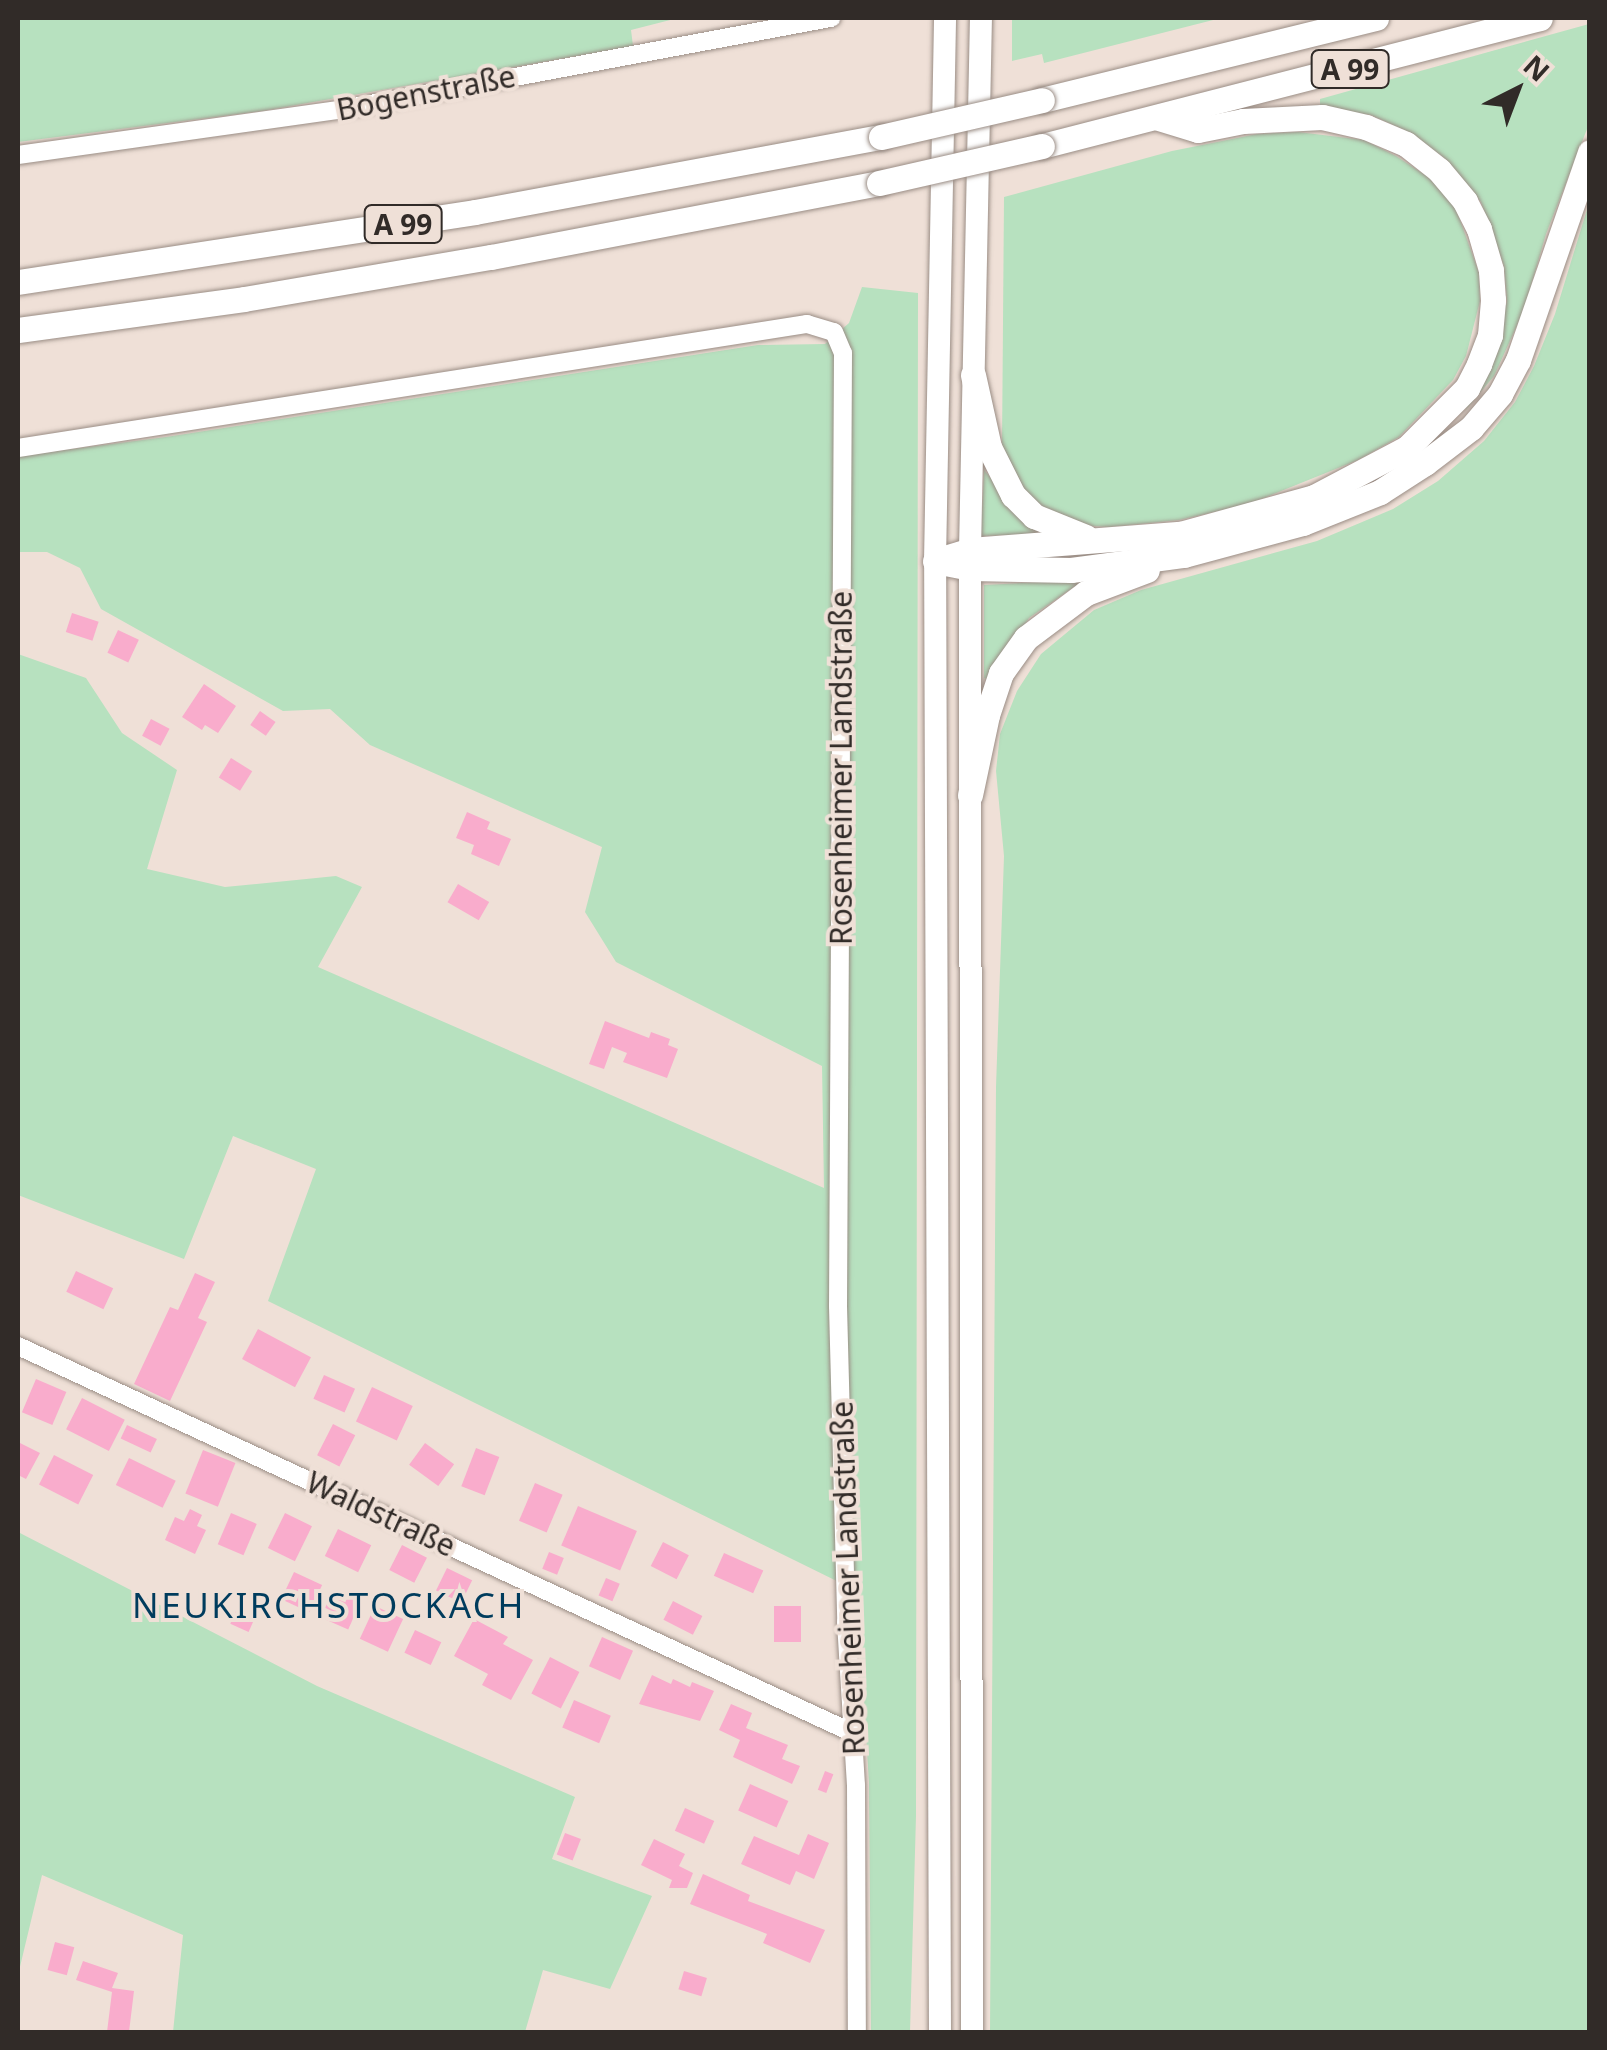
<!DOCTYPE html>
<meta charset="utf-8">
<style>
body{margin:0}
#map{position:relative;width:1607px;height:2050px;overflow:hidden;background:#efe0d7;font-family:"Noto Sans",sans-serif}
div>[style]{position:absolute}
.green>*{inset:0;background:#b7e1bf}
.building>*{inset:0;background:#f9accc;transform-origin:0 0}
.roads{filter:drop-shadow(0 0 2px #9a8d85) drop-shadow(0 0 2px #9a8d85)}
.minor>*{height:18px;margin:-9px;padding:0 9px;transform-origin:9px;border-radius:9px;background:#fff}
.major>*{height:22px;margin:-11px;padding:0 11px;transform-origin:11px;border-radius:11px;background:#fff}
.highway>*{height:25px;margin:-12.5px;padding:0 12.5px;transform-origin:12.5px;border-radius:12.5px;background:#fff}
.bridges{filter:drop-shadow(0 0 2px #9a8d85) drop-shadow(0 0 2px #9a8d85)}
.highway-bridge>*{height:25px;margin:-12.5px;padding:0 12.5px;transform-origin:12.5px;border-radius:12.5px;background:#fff}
span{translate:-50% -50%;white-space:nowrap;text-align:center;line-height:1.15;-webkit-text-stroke:8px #efe0d7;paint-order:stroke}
.shield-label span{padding:2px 8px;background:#efe0d7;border:2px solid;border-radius:8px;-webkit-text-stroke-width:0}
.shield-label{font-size:28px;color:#312b28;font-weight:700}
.street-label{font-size:30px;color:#312b28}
.quarter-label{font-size:35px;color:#003c5d;letter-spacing:2.5px}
.frame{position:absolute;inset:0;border:20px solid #312b28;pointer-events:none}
.north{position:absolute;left:1467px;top:40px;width:100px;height:100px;-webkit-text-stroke:8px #efe0d7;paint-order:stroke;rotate:42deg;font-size:28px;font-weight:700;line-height:40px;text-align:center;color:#312b28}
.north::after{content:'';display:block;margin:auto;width:35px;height:45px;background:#312b28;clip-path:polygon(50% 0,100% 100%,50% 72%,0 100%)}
</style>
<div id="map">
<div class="green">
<div style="clip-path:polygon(18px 18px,678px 18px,631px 30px,633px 46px,262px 111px,18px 142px)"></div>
<div style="clip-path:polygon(1012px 18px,1221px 18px,1044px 63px,1042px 54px,1012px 61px)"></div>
<div style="clip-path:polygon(1589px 24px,1589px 124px,1546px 234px,1524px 310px,1494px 376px,1465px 411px,1490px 368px,1507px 301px,1504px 266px,1481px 202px,1448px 161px,1413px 134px,1371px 115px,1320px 108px,1320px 99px)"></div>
<div style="clip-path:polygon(1298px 132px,1364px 140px,1396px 156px,1431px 179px,1456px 209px,1479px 273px,1480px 301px,1466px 356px,1453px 380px,1399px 437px,1358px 460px,1249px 504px,1179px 520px,1109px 527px,1079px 525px,1043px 508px,1024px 490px,1002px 447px,1004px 197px,1172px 151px,1257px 134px)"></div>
<div style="clip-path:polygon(1589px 203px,1589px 2032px,990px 2032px,996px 1087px,1004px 856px,996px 771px,1000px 734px,1017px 691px,1041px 654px,1094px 610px,1141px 590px,1317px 541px,1393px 509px,1438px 481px,1484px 441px,1515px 402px,1534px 366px,1555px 314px)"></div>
<div style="clip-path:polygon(862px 287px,918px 293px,916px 1816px,910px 2032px,871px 2032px,869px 1783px,857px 1591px,268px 1301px,316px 1169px,233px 1136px,184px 1259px,18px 1195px,18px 654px,86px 678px,122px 733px,177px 770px,147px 869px,225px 887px,336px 876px,362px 887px,318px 967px,824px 1188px,822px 1066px,616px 962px,585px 912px,602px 847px,370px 745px,330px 709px,283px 711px,101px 609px,80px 568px,47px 552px,18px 552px,18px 456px,166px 437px,758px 345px,825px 344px,849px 323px)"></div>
<div style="clip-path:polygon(984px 470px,995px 483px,1045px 534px,981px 536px)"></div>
<div style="clip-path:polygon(1075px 580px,1078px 584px,1029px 618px,989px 680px,984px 678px,984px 585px)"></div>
<div style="clip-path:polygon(18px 1532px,317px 1686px,575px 1797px,552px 1859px,652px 1896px,610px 1989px,543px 1970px,525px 2032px,173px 2032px,183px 1935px,42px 1875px,18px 1975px)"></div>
</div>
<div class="building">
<div style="left:72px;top:613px;width:28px;height:20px;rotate:18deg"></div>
<div style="left:118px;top:630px;width:23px;height:25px;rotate:25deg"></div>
<div style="clip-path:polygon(204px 684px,236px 706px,218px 733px,205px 725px,202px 730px,182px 717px)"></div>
<div style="left:260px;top:711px;width:19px;height:17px;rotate:35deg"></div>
<div style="left:151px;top:719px;width:21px;height:19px;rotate:28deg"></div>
<div style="left:231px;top:758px;width:25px;height:23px;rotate:32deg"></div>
<div style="clip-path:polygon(467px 812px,490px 822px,487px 829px,511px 839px,499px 866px,471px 854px,474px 845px,456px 838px)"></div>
<div style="left:458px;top:884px;width:36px;height:21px;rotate:30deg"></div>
<div style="clip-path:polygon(605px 1021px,649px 1038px,651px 1032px,670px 1039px,668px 1045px,678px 1049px,667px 1078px,623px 1062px,627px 1053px,612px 1047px,604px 1069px,589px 1064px)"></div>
<div style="left:76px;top:1271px;width:41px;height:23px;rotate:25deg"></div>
<div style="clip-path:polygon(195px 1273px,215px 1282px,198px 1318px,207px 1322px,170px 1401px,134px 1384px,170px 1307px,178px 1310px)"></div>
<div style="left:258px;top:1329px;width:60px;height:34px;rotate:28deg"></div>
<div style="left:324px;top:1375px;width:34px;height:26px;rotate:24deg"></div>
<div style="left:36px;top:1379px;width:33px;height:36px;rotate:23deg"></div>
<div style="left:372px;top:1387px;width:45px;height:38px;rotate:25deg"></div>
<div style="left:82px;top:1398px;width:48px;height:35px;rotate:27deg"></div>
<div style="left:333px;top:1424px;width:25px;height:35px;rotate:27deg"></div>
<div style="left:127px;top:1425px;width:33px;height:15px;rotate:25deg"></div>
<div style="clip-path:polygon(18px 1442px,40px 1453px,26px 1479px,18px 1475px)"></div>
<div style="left:425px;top:1443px;width:36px;height:27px;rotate:36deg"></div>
<div style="left:476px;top:1448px;width:25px;height:41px;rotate:21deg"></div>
<div style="left:203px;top:1450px;width:35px;height:47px;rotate:22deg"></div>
<div style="left:54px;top:1455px;width:44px;height:33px;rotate:27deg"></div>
<div style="left:129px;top:1458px;width:52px;height:30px;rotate:26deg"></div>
<div style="left:535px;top:1483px;width:30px;height:41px;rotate:23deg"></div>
<div style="left:578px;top:1506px;width:64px;height:43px;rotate:23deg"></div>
<div style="clip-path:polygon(190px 1509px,202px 1515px,197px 1526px,206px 1530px,195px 1554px,165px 1540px,175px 1517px,184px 1521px)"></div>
<div style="left:231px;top:1513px;width:28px;height:34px;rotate:23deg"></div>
<div style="left:285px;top:1513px;width:30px;height:39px;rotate:26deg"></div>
<div style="left:338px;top:1529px;width:37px;height:30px;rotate:26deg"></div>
<div style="left:663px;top:1542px;width:29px;height:27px;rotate:27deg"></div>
<div style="left:402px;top:1545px;width:28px;height:28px;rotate:27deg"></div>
<div style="left:549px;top:1552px;width:16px;height:18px;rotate:22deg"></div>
<div style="left:724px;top:1553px;width:43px;height:25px;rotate:24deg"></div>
<div style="left:447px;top:1568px;width:28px;height:25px;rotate:26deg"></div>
<div style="left:294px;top:1572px;width:31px;height:30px;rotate:25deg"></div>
<div style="left:606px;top:1578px;width:15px;height:19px;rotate:23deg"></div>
<div style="left:333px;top:1590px;width:30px;height:30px;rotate:24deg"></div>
<div style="left:673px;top:1601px;width:33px;height:21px;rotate:27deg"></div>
<div style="left:375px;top:1606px;width:31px;height:36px;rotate:25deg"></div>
<div style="left:801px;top:1606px;width:36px;height:27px;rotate:90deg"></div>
<div style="left:236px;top:1611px;width:20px;height:14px;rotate:24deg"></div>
<div style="clip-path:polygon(474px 1619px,508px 1637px,503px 1644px,533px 1660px,511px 1700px,482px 1685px,488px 1674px,454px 1656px)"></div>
<div style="left:415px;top:1630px;width:29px;height:25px;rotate:25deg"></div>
<div style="left:602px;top:1637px;width:34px;height:32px;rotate:24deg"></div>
<div style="left:550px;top:1657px;width:33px;height:41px;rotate:27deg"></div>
<div style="clip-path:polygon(652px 1675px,671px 1684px,673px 1679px,690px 1687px,692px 1682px,714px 1691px,700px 1721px,639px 1704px)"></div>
<div style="left:574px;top:1700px;width:40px;height:30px;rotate:23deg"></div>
<div style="clip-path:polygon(731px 1704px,752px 1713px,746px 1728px,788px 1745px,782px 1759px,800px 1766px,792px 1784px,733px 1757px,740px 1740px,719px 1730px)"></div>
<div style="left:825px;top:1771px;width:9px;height:20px;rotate:21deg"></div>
<div style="left:750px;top:1784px;width:42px;height:29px;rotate:24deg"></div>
<div style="left:685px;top:1808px;width:32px;height:25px;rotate:24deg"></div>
<div style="left:565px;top:1833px;width:17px;height:23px;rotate:21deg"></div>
<div style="clip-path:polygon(808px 1834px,829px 1843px,814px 1879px,796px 1871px,790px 1885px,741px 1864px,754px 1836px,799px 1855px)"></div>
<div style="clip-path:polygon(654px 1839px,685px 1854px,679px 1866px,693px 1873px,687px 1888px,669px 1888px,672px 1880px,641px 1865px)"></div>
<div style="clip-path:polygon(703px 1874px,750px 1895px,748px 1901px,825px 1930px,810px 1963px,763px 1943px,767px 1934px,690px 1904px)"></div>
<div style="left:55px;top:1942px;width:20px;height:29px;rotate:15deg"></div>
<div style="clip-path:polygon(83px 1961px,118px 1973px,112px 1988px,134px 1991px,129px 2032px,107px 2032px,112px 1992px,76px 1980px)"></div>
<div style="left:684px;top:1971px;width:24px;height:19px;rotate:17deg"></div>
</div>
<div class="roads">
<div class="minor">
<div style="left:18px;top:155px;width:329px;rotate:-8deg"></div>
<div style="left:344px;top:109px;width:496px;rotate:-10.6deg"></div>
<div style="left:18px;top:448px;width:799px;rotate:-8.93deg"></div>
<div style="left:807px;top:324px;width:28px;rotate:17deg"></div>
<div style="left:834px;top:332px;width:23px;rotate:67deg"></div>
<div style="left:843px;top:353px;width:953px;rotate:90.3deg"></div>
<div style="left:838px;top:1306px;width:316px;rotate:88.5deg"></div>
<div style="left:846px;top:1622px;width:163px;rotate:86.5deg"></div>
<div style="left:856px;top:1785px;width:247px;rotate:89.8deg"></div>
<div style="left:18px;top:1346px;width:920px;rotate:24.87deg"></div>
</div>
<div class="major">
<div style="left:940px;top:2032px;width:1471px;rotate:-90.19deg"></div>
<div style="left:935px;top:561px;width:543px;rotate:-88.94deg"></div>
<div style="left:972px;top:2032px;width:1482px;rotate:-90.08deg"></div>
<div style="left:970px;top:550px;width:532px;rotate:-88.82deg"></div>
</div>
<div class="highway">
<div style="left:1042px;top:100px;width:344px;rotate:-13.8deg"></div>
<div style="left:1042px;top:146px;width:514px;rotate:-14.41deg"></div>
<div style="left:18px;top:282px;width:462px;rotate:-8.7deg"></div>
<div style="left:475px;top:212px;width:413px;rotate:-10.5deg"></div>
<div style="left:18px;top:330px;width:228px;rotate:-7.8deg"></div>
<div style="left:244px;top:299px;width:251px;rotate:-9.7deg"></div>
<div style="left:491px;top:257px;width:395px;rotate:-10.8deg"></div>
<div style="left:973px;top:375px;width:74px;rotate:77.5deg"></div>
<div style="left:989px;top:447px;width:54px;rotate:63.4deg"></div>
<div style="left:1013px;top:495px;width:30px;rotate:45deg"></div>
<div style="left:1034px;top:516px;width:56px;rotate:22deg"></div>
<div style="left:935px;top:561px;width:37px;rotate:-17deg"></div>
<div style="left:970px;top:550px;width:211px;rotate:-4.4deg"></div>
<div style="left:1180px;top:534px;width:139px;rotate:-15.4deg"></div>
<div style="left:1314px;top:497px;width:105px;rotate:-27.8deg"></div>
<div style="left:1407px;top:448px;width:85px;rotate:-45deg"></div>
<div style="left:1467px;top:388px;width:27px;rotate:-63deg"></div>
<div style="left:1479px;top:364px;width:31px;rotate:-69deg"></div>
<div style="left:1490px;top:335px;width:35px;rotate:-85deg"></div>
<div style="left:1493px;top:300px;width:30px;rotate:-94deg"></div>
<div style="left:1491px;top:270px;width:43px;rotate:-106.3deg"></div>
<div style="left:1479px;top:229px;width:31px;rotate:-117deg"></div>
<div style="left:1465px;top:201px;width:40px;rotate:-130deg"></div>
<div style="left:1439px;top:170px;width:42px;rotate:-141.8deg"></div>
<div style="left:1406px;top:144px;width:43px;rotate:-157deg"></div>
<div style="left:1366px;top:127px;width:45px;rotate:-167.2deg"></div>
<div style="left:1322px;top:117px;width:79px;rotate:177.1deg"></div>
<div style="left:1243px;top:121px;width:46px;rotate:168.7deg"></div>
<div style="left:1198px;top:130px;width:41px;rotate:-162.9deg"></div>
<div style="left:940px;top:562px;width:31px;rotate:11deg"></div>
<div style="left:970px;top:568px;width:101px;rotate:1.1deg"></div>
<div style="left:1071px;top:570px;width:114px;rotate:-7.6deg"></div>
<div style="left:1184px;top:555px;width:123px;rotate:-15.1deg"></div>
<div style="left:1303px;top:523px;width:83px;rotate:-21.9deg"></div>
<div style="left:1380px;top:492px;width:54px;rotate:-32.8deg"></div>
<div style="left:1425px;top:463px;width:58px;rotate:-37.3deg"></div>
<div style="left:1471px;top:428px;width:45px;rotate:-49.5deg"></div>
<div style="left:1500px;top:394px;width:38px;rotate:-62deg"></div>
<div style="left:1518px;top:360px;width:220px;rotate:-70.9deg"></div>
<div style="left:970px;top:795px;width:82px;rotate:-78deg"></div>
<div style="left:987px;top:715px;width:44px;rotate:-71.6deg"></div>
<div style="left:1001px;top:673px;width:43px;rotate:-54.5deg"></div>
<div style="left:1026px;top:638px;width:75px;rotate:-36.9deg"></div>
<div style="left:1086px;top:593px;width:65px;rotate:-20.7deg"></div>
</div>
</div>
<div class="bridges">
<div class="highway-bridge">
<div style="left:881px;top:137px;width:165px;rotate:-12.9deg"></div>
<div style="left:879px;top:183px;width:167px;rotate:-12.8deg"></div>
</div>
</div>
<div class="shield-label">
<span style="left:1350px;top:69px">A 99</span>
<span style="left:403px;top:224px">A 99</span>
</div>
<div class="street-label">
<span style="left:426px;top:93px;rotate:-11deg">Bogenstraße</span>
<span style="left:841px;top:768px;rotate:-90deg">Rosenheimer Landstraße</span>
<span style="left:381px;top:1514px;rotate:25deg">Waldstraße</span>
<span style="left:848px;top:1578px;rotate:-92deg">Rosenheimer Landstraße</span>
</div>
<div class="quarter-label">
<span style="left:329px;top:1605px">NEUKIRCHSTOCKACH</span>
</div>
<div class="frame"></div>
<div class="north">N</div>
</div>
